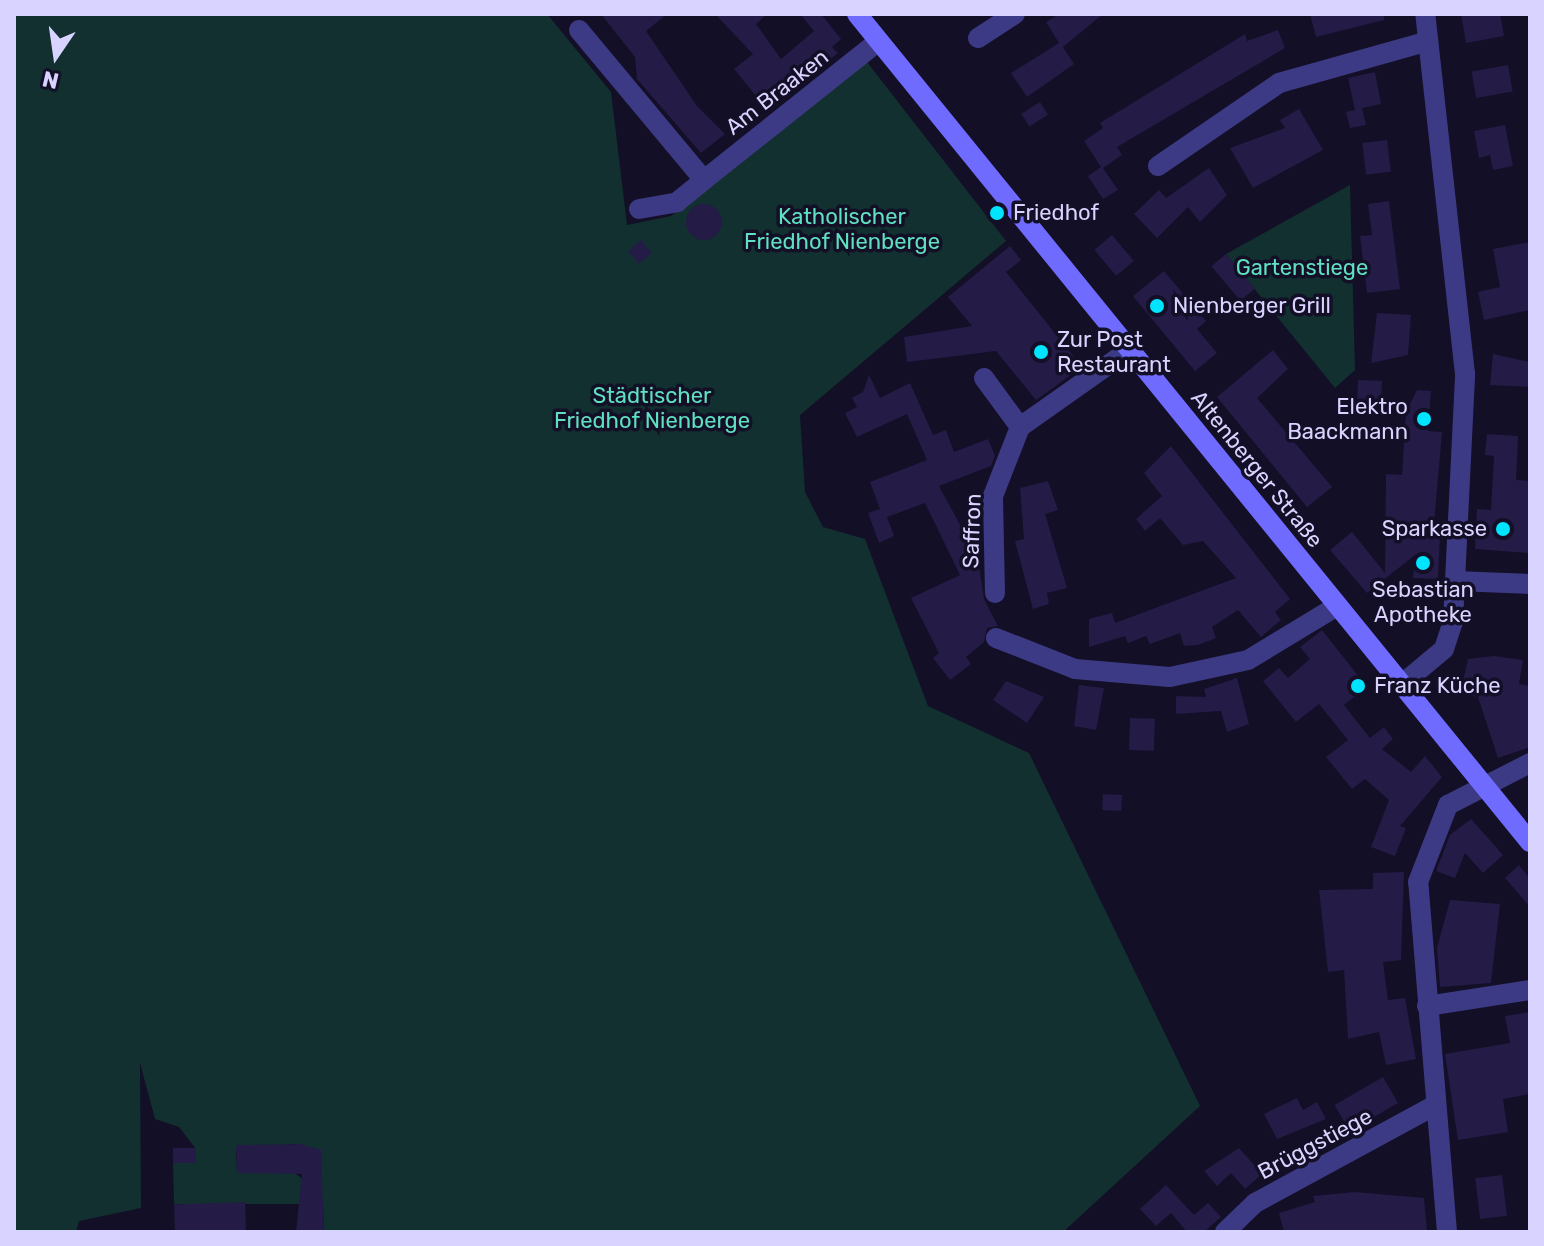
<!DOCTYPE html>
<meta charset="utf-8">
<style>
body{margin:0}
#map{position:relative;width:1544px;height:1246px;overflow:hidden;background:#130f26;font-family:Rubik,sans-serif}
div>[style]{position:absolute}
.green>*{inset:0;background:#12302f}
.building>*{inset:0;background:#241b47;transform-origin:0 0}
.round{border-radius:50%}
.street>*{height:20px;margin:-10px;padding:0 10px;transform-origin:10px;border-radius:10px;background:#3d3a85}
.secondary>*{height:20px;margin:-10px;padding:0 10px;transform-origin:10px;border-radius:10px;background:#6f6bff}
.dots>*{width:22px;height:22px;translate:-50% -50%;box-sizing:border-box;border:4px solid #130f26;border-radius:50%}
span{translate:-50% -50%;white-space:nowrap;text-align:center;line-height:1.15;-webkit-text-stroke:7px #130f26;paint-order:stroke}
.street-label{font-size:22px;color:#d9d4ff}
.poi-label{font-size:22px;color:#d9d4ff}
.left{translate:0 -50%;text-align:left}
.right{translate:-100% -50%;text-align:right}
.park-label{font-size:22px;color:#5fe0c0}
.frame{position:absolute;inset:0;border:16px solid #d9d4ff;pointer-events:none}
.north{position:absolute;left:16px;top:16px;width:80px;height:80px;-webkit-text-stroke:6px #130f26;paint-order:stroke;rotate:193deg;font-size:22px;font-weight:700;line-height:32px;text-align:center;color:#d9d4ff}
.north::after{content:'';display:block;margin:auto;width:28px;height:36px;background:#d9d4ff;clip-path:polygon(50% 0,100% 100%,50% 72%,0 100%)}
</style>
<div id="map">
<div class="green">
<div style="clip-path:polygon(evenodd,14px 14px,547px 14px,611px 92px,627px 225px,671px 216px,867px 62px,1006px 241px,800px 415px,805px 492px,823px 527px,865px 539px,928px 706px,1029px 753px,1200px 1106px,1063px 1232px,324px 1232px,323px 1204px,174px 1204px,173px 1163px,196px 1163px,196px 1149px,179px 1127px,155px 1119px,140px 1063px,141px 1208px,79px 1221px,76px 1232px,14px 1232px,14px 14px,292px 1144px,300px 1144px,303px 1179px,293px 1172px,237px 1173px,236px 1149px,292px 1144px)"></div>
<div style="clip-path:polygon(1350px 185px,1355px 370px,1335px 388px,1226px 254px)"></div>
</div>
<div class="building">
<div style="clip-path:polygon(601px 14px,667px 14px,646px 31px,697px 106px,725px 134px,701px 153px,637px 79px,635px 57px)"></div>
<div style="clip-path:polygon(715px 14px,767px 14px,756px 24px,781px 59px,814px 31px,800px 14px,821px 14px,841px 39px,832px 47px,838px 53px,780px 99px,774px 91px,761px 102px,734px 69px,753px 54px)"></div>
<div style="clip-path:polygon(1059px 14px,1103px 14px,1063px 47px,1074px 64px,1027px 97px,1011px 73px,1059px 43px,1046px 22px)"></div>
<div style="clip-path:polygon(1310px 14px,1384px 14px,1384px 20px,1316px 37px)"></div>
<div style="clip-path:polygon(1461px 14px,1500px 14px,1504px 36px,1466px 43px)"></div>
<div style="clip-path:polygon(1278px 30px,1285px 48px,1117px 147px,1122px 155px,1103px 168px,1118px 190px,1103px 199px,1088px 176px,1101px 167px,1084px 141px,1103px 128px,1100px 123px,1245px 34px,1247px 41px)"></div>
<div style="left:1508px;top:65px;width:27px;height:37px;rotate:80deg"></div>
<div style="clip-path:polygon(1375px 72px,1381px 104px,1362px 108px,1366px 125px,1350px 128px,1346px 112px,1355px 110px,1348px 78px)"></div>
<div style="left:1040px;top:102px;width:15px;height:22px;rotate:58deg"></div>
<div style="clip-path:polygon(1299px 109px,1323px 150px,1253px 188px,1230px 148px,1285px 128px,1280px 120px)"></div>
<div style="clip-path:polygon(1505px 125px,1513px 166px,1493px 170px,1490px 155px,1479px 158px,1474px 131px)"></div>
<div style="left:1387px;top:140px;width:32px;height:25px;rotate:83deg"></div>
<div style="clip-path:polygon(1209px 168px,1227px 195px,1200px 222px,1188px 207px,1157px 238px,1134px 214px,1159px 190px,1166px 198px)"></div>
<div style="clip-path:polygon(1389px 201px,1400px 289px,1367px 293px,1360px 236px,1372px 235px,1368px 204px)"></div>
<div class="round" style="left:686px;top:204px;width:36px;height:36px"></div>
<div style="left:1112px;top:235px;width:34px;height:23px;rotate:50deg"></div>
<div style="left:641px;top:240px;width:17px;height:17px;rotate:50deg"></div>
<div style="clip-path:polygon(1530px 242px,1530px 310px,1484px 320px,1478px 292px,1500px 287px,1493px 249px)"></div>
<div style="clip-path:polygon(1010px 246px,1021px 260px,1006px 272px,1082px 367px,1036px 400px,996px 351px,907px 362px,904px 337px,972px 326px,948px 297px)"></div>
<div style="left:1226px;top:254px;width:45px;height:19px;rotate:50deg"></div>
<div style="clip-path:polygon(1164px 271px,1206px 321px,1197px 329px,1217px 353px,1195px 371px,1133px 296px)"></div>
<div style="clip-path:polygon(1377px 313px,1411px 315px,1408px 355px,1371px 363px)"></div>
<div style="clip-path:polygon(1273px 350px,1288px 369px,1257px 398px,1332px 487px,1307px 507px,1217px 397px)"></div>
<div style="clip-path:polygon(1493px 354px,1530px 362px,1530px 387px,1490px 385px)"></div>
<div style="clip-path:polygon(869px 375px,880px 398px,910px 383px,933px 435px,946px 430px,954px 452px,988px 439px,995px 456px,991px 466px,939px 486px,978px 558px,984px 599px,998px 626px,987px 628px,984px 642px,966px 657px,971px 664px,950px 680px,933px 658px,939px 653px,911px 598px,960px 575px,925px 503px,887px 517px,894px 536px,879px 543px,868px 513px,880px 509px,870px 482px,927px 460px,907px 414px,857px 437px,845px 413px,857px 407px,852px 398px,863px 392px)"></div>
<div style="left:1358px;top:380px;width:24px;height:30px;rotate:2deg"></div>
<div style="clip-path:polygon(1417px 390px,1431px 391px,1428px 431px,1442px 432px,1433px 536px,1440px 536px,1438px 579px,1413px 578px,1415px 555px,1367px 593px,1330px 550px,1352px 532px,1385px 573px,1386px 474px,1402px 475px,1406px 412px)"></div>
<div style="clip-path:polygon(1487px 434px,1518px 436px,1516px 480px,1530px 481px,1529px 553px,1475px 549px,1477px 509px,1491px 510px,1494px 456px,1485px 455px)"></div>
<div style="clip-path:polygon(1171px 446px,1290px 599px,1275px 612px,1281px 620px,1261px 637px,1238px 610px,1212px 627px,1216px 638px,1198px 645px,1184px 646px,1180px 633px,1150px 644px,1146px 636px,1128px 643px,1125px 636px,1089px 647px,1089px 619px,1112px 613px,1115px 623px,1236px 578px,1203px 541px,1183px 545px,1160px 518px,1145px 531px,1136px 519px,1162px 496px,1144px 473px)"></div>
<div style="clip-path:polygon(1048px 481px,1058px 510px,1045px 514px,1067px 588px,1047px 593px,1049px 604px,1033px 609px,1015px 541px,1024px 539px,1020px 488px)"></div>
<div style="clip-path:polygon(1322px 630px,1367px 687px,1344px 705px,1370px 738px,1384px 727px,1393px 739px,1382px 749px,1411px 772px,1425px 756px,1442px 777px,1400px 826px,1406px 828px,1395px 856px,1371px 847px,1389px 800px,1365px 779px,1352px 789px,1326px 757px,1348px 740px,1319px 704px,1296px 722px,1263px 681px,1279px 668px,1288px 678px,1310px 659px,1300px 647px)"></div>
<div style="clip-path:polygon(1494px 656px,1523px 660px,1519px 684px,1530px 686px,1530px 747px,1498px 758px,1478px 697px,1460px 694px,1468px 659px)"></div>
<div style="clip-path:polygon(1237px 678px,1249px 724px,1227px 732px,1221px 711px,1176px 714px,1176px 696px,1206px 697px,1204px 689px)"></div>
<div style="clip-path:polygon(1006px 681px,1044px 697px,1027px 723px,993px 700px)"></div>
<div style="clip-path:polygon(1079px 685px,1104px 688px,1096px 730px,1074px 726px)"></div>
<div style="left:1130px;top:718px;width:25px;height:32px;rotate:2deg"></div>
<div style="left:1103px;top:794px;width:19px;height:16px;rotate:3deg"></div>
<div style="clip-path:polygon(1471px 819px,1503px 855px,1483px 873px,1465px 853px,1455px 878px,1436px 871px,1450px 835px)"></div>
<div style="clip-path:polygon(1519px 865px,1530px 879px,1530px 907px,1505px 878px)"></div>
<div style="clip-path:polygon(1404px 872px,1401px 960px,1383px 962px,1388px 1000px,1405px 998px,1416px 1059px,1386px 1065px,1379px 1032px,1348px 1039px,1344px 970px,1328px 972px,1319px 890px,1373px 889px,1373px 873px)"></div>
<div style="clip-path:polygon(1450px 900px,1500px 904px,1491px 983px,1440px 987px,1437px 948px)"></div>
<div style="clip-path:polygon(1530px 1012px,1530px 1094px,1503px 1099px,1508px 1132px,1458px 1140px,1445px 1054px,1510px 1043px,1505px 1016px)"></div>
<div style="left:1383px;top:1077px;width:30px;height:56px;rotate:60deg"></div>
<div style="clip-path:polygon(1297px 1098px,1303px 1110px,1317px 1102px,1326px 1119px,1277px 1139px,1264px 1114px)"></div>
<div style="clip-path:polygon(300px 1144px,321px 1150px,324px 1232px,296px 1232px,302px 1174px,237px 1173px,236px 1145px)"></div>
<div style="left:196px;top:1148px;width:15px;height:23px;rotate:90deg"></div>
<div style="clip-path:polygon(1239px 1148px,1262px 1174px,1245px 1189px,1231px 1173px,1217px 1186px,1204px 1171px)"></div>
<div style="left:1502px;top:1175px;width:41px;height:27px;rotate:83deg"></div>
<div style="clip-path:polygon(1166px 1185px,1194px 1215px,1208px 1203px,1221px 1217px,1204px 1232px,1187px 1232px,1171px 1213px,1156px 1226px,1140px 1209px)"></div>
<div style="clip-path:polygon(1355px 1192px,1424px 1198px,1427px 1232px,1284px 1232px,1279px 1213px,1315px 1202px,1313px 1196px)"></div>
<div style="left:245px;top:1202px;width:30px;height:71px;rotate:88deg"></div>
</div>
<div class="street">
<div style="left:579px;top:30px;width:195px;rotate:50.2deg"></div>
<div style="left:704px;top:180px;width:223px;rotate:-38.5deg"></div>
<div style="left:978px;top:38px;width:44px;rotate:-33deg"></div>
<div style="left:1158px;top:166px;width:147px;rotate:-34.4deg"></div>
<div style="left:1279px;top:83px;width:155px;rotate:-15.7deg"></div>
<div style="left:639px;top:209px;width:39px;rotate:-10deg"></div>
<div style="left:677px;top:202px;width:35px;rotate:-39deg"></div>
<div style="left:984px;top:378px;width:61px;rotate:53.7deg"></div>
<div style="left:1455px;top:581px;width:75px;rotate:2.3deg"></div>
<div style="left:995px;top:593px;width:97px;rotate:-91.2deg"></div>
<div style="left:993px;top:496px;width:74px;rotate:-68.6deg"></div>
<div style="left:1020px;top:427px;width:133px;rotate:-35.2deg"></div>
<div style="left:996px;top:638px;width:85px;rotate:21.4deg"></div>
<div style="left:1075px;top:669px;width:95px;rotate:4.8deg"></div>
<div style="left:1170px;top:677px;width:80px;rotate:-12.3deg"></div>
<div style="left:1248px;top:660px;width:104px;rotate:-31.2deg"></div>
<div style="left:1401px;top:685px;width:56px;rotate:-39.9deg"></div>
<div style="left:1444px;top:649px;width:28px;rotate:-72deg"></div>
<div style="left:1453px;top:622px;width:248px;rotate:-87.2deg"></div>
<div style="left:1465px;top:374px;width:362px;rotate:-96.3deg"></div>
<div style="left:1427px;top:1006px;width:104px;rotate:-8.8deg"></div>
<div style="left:1225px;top:1232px;width:42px;rotate:-44deg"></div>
<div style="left:1255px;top:1203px;width:204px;rotate:-28.5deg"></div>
<div style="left:1447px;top:1232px;width:351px;rotate:-94.7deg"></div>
<div style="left:1418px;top:882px;width:83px;rotate:-68.7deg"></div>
<div style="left:1448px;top:805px;width:92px;rotate:-27.1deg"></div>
</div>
<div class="secondary">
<div style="left:857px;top:14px;width:1067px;rotate:50.9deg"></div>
</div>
<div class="dots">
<div style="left:997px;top:213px;background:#00e5ff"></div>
<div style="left:1157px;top:306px;background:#00e5ff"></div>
<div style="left:1041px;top:352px;background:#00e5ff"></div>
<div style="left:1424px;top:419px;background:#00e5ff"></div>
<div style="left:1503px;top:529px;background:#00e5ff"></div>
<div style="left:1423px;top:563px;background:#00e5ff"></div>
<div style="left:1358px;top:686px;background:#00e5ff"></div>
</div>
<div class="street-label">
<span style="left:777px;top:92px;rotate:-38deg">Am Braaken</span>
<span style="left:1257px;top:469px;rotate:51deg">Altenberger Straße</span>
<span style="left:972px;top:531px;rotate:-88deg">Saffron</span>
<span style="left:1315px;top:1144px;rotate:-28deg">Brüggstiege</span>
</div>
<div class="poi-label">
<span class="left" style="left:1013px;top:213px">Friedhof</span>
<span class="left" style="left:1173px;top:306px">Nienberger Grill</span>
<span class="left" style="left:1057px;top:352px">Zur Post<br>Restaurant</span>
<span class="right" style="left:1408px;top:419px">Elektro<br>Baackmann</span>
<span class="right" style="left:1487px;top:529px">Sparkasse</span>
<span style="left:1423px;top:602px">Sebastian<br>Apotheke</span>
<span class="left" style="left:1374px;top:686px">Franz Küche</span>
</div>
<div class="park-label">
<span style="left:842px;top:229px">Katholischer<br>Friedhof Nienberge</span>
<span style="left:1302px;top:268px">Gartenstiege</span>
<span style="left:652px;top:408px">Städtischer<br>Friedhof Nienberge</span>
</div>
<div class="frame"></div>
<div class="north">N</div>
</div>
